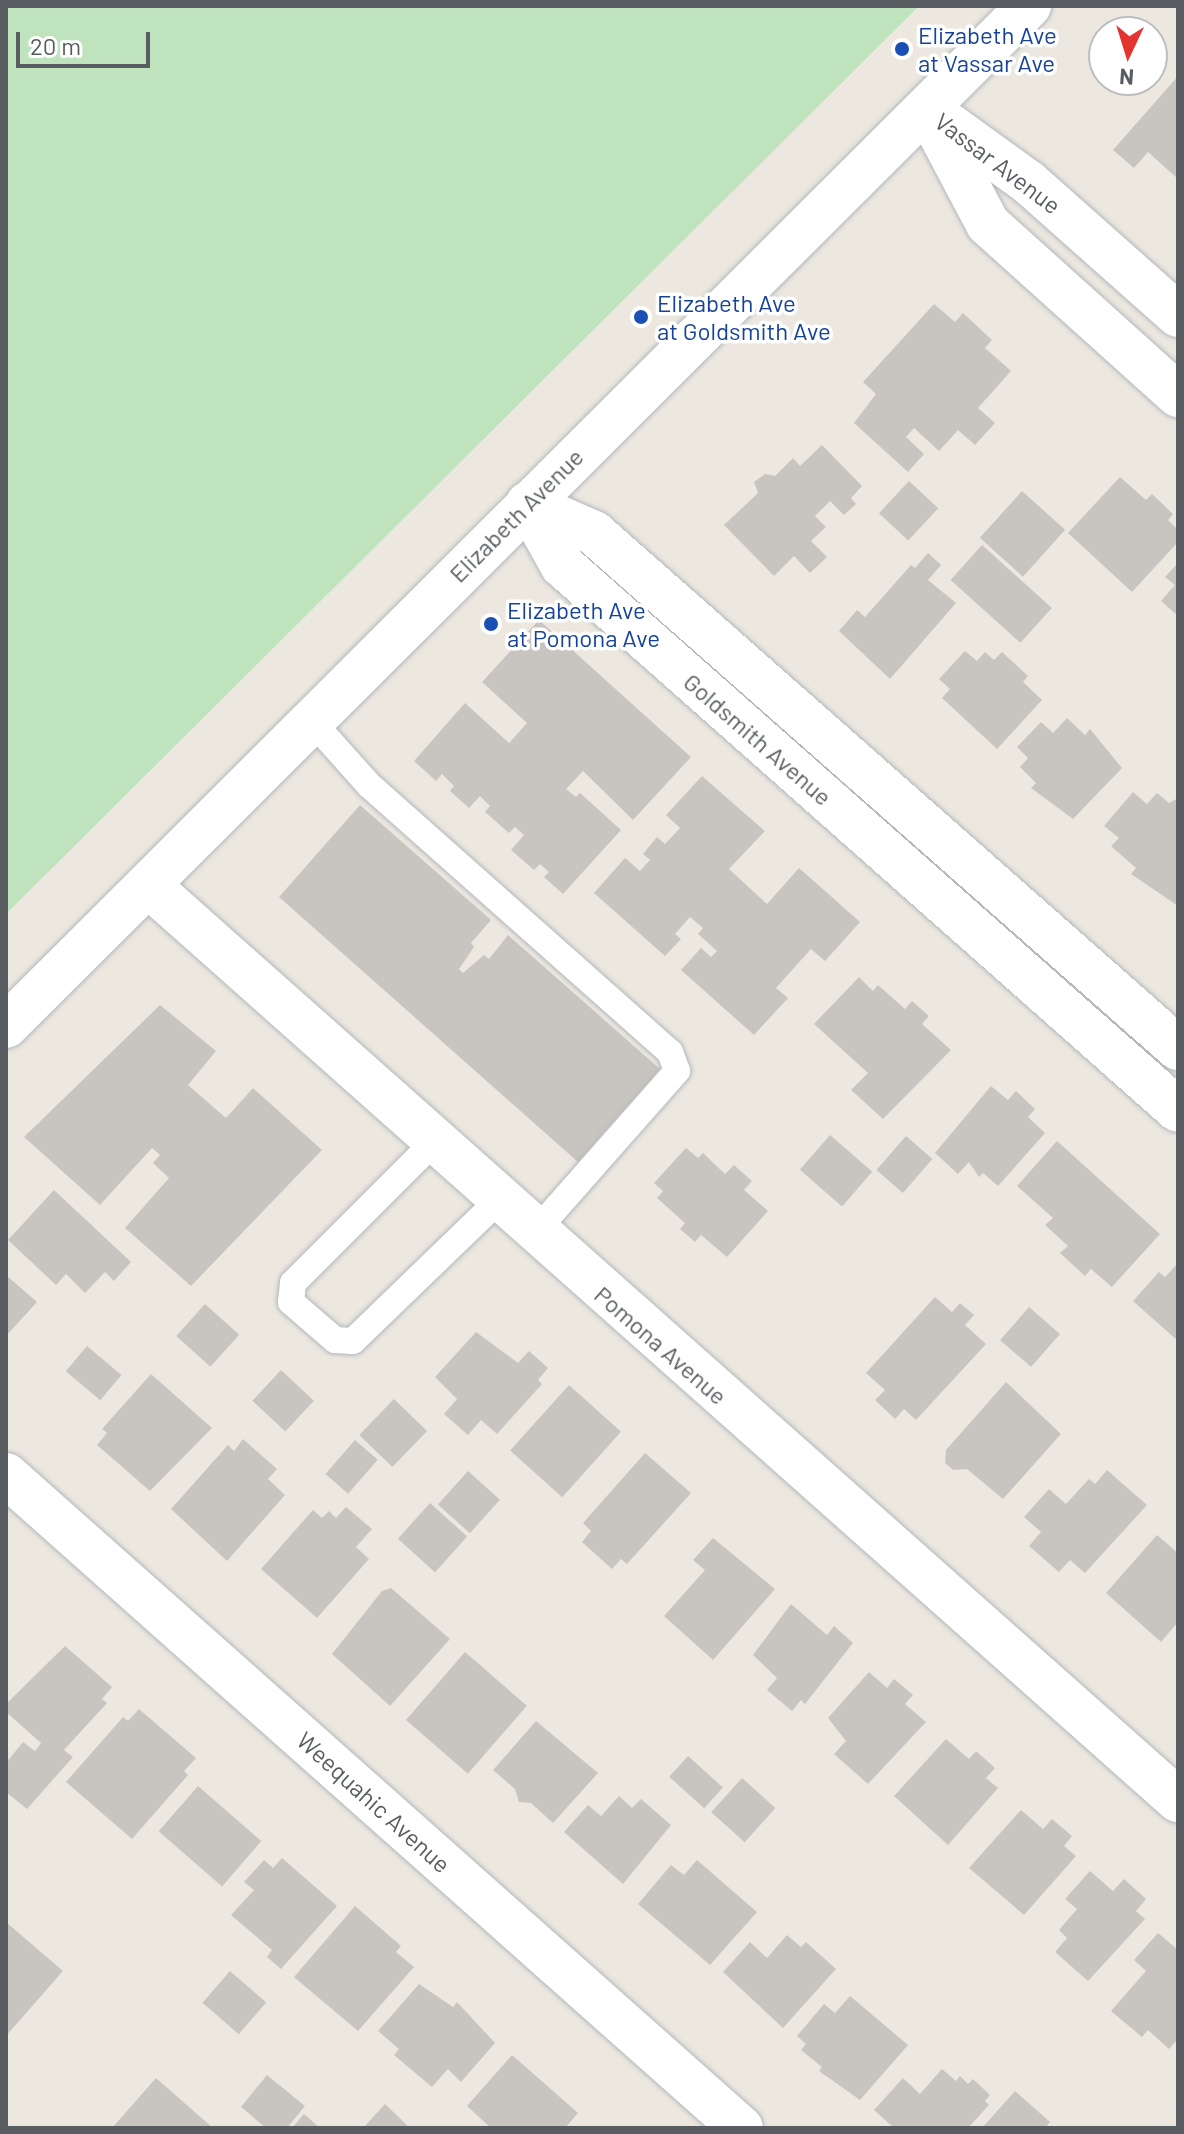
<!DOCTYPE html>
<style>
body{margin:0}
#map{position:relative;width:1184px;height:2134px;overflow:hidden;background:#ece8e0;font-family:Barlow,sans-serif}
div>[style]{position:absolute}
.green>*{inset:0;background:#bfe3bd}
.building>*{inset:0;background:#c8c5c0;transform-origin:0 0}
.roads{filter:drop-shadow(0 0 2px #b3b7bb) drop-shadow(0 0 2px #b3b7bb)}
.service>*{height:26px;margin:-13px;padding:0 13px;transform-origin:13px;border-radius:13px;background:#fff}
.minor>*{height:44px;margin:-22px;padding:0 22px;transform-origin:22px;border-radius:22px;background:#fff}
.secondary>*{height:44px;margin:-22px;padding:0 22px;transform-origin:22px;border-radius:22px;background:#fff}
.dots>*{width:22px;height:22px;translate:-50% -50%;box-sizing:border-box;border:4px solid #fff;border-radius:50%}
span{translate:-50% -50%;white-space:nowrap;text-align:center;line-height:1.15;-webkit-text-stroke:7px #fff;paint-order:stroke}
.transit-label{font-size:24px;color:#164399}
.left{translate:0 -50%;text-align:left}
.street-label{font-size:24px;color:#595d61}
.frame{position:absolute;inset:0;border:8px solid #595d61;pointer-events:none}
.north{position:absolute;left:1088px;top:16px;width:80px;height:80px;box-sizing:border-box;background:#fff;border:2px solid #bdbec0;border-radius:50%;rotate:184deg;font-size:22px;font-weight:700;line-height:32px;text-align:center;color:#595d61}
.north::after{content:'';display:block;margin:auto;width:28px;height:36px;background:#e23530;clip-path:polygon(50% 0,100% 100%,50% 72%,0 100%)}
.scale{position:absolute;left:16px;top:32px;width:134px;height:36px;box-sizing:border-box;border:4px solid #595d61;border-top:0;padding-left:10px;font-size:24px;line-height:28px;white-space:nowrap;color:#595d61;-webkit-text-stroke:6px #fff;paint-order:stroke}
</style>
<div id="map">
<div class="green">
<div style="clip-path:polygon(6px 6px,919px 6px,6px 914px)"></div>
</div>
<div class="building">
<div style="clip-path:polygon(1178px 76px,1178px 179px,1148px 152px,1134px 168px,1113px 150px)"></div>
<div style="clip-path:polygon(934px 304px,955px 322px,963px 313px,992px 340px,985px 348px,1011px 371px,978px 408px,995px 423px,975px 445px,958px 430px,939px 451px,914px 428px,906px 437px,924px 454px,908px 472px,854px 423px,876px 394px,863px 382px)"></div>
<div style="clip-path:polygon(822px 445px,862px 486px,851px 498px,856px 504px,844px 515px,830px 501px,815px 516px,826px 527px,811px 541px,827px 557px,810px 573px,794px 556px,774px 576px,724px 525px,758px 493px,754px 482px,765px 474px,775px 476px,793px 458px,800px 466px)"></div>
<div style="clip-path:polygon(1120px 477px,1146px 500px,1152px 494px,1173px 514px,1168px 520px,1178px 530px,1178px 542px,1132px 592px,1068px 533px)"></div>
<div style="left:909px;top:481px;width:40px;height:44px;rotate:43deg"></div>
<div style="left:1022px;top:491px;width:58px;height:63px;rotate:42deg"></div>
<div style="left:982px;top:545px;width:94px;height:47px;rotate:42deg"></div>
<div style="clip-path:polygon(928px 553px,941px 565px,928px 580px,956px 603px,890px 679px,839px 631px,857px 610px,865px 617px,911px 565px,915px 568px)"></div>
<div style="clip-path:polygon(1178px 563px,1178px 616px,1161px 601px,1175px 585px,1165px 577px)"></div>
<div style="clip-path:polygon(539px 620px,691px 757px,633px 820px,583px 771px,566px 789px,576px 797px,580px 793px,621px 830px,563px 894px,544px 877px,549px 872px,540px 864px,534px 870px,511px 850px,524px 835px,515px 827px,509px 833px,485px 812px,490px 806px,480px 796px,469px 808px,450px 791px,454px 786px,442px 774px,436px 781px,414px 761px,465px 703px,509px 743px,527px 723px,482px 682px)"></div>
<div style="clip-path:polygon(965px 651px,977px 661px,985px 652px,994px 660px,1002px 652px,1028px 676px,1023px 682px,1042px 700px,997px 749px,942px 698px,950px 689px,939px 679px)"></div>
<div style="clip-path:polygon(1067px 718px,1085px 735px,1090px 729px,1122px 768px,1073px 819px,1031px 788px,1036px 783px,1020px 767px,1028px 758px,1017px 747px,1041px 722px,1053px 733px)"></div>
<div style="clip-path:polygon(702px 776px,765px 831px,729px 869px,767px 904px,799px 868px,860px 922px,825px 961px,811px 949px,776px 988px,788px 998px,754px 1035px,681px 970px,701px 948px,711px 957px,717px 951px,698px 934px,703px 928px,690px 917px,675px 934px,681px 939px,665px 956px,594px 893px,625px 858px,640px 871px,650px 860px,643px 854px,657px 837px,665px 844px,680px 828px,666px 815px)"></div>
<div style="clip-path:polygon(1133px 792px,1147px 804px,1157px 793px,1169px 803px,1178px 798px,1178px 906px,1131px 874px,1136px 868px,1111px 846px,1119px 838px,1104px 826px)"></div>
<div style="clip-path:polygon(360px 805px,491px 920px,471px 943px,474px 947px,459px 969px,463px 973px,484px 955px,489px 959px,508px 935px,660px 1069px,578px 1162px,279px 897px)"></div>
<div style="clip-path:polygon(859px 977px,873px 991px,878px 985px,905px 1009px,912px 1001px,929px 1016px,922px 1024px,951px 1050px,883px 1119px,851px 1090px,868px 1073px,814px 1024px)"></div>
<div style="clip-path:polygon(160px 1005px,216px 1051px,188px 1085px,226px 1118px,253px 1088px,322px 1150px,191px 1286px,125px 1228px,169px 1178px,153px 1163px,160px 1155px,152px 1148px,100px 1205px,24px 1137px)"></div>
<div style="clip-path:polygon(991px 1086px,1008px 1100px,1016px 1091px,1035px 1109px,1028px 1117px,1045px 1133px,998px 1186px,983px 1173px,979px 1177px,969px 1162px,958px 1174px,935px 1153px)"></div>
<div style="left:830px;top:1135px;width:56px;height:46px;rotate:41deg"></div>
<div style="left:906px;top:1136px;width:35px;height:45px;rotate:41deg"></div>
<div style="clip-path:polygon(1057px 1141px,1160px 1234px,1112px 1287px,1091px 1269px,1085px 1276px,1060px 1253px,1068px 1246px,1045px 1225px,1053px 1218px,1017px 1186px)"></div>
<div style="clip-path:polygon(686px 1148px,698px 1158px,703px 1153px,725px 1174px,734px 1165px,752px 1181px,744px 1190px,768px 1211px,727px 1257px,701px 1235px,695px 1242px,680px 1229px,685px 1223px,657px 1198px,663px 1191px,654px 1183px)"></div>
<div style="clip-path:polygon(54px 1190px,131px 1262px,114px 1281px,105px 1272px,85px 1293px,66px 1274px,56px 1285px,8px 1240px)"></div>
<div style="clip-path:polygon(1178px 1263px,1178px 1341px,1133px 1301px,1159px 1272px,1165px 1277px)"></div>
<div style="clip-path:polygon(6px 1275px,37px 1302px,6px 1336px)"></div>
<div style="clip-path:polygon(935px 1297px,952px 1312px,960px 1303px,974px 1315px,965px 1325px,986px 1344px,916px 1420px,904px 1409px,895px 1419px,875px 1400px,885px 1390px,866px 1373px)"></div>
<div style="left:205px;top:1304px;width:46px;height:43px;rotate:42deg"></div>
<div style="left:1029px;top:1307px;width:41px;height:44px;rotate:41deg"></div>
<div style="clip-path:polygon(476px 1332px,518px 1363px,529px 1351px,548px 1368px,538px 1380px,542px 1384px,497px 1434px,481px 1420px,468px 1435px,444px 1414px,457px 1399px,435px 1377px)"></div>
<div style="left:87px;top:1346px;width:45px;height:33px;rotate:40deg"></div>
<div style="left:281px;top:1370px;width:45px;height:42px;rotate:43deg"></div>
<div style="clip-path:polygon(151px 1374px,212px 1428px,150px 1491px,97px 1445px,107px 1433px,102px 1429px)"></div>
<div style="clip-path:polygon(1006px 1382px,1061px 1434px,1003px 1499px,967px 1469px,953px 1470px,945px 1463px,946px 1450px)"></div>
<div style="left:569px;top:1385px;width:70px;height:88px;rotate:42deg"></div>
<div style="left:394px;top:1399px;width:46px;height:50px;rotate:44deg"></div>
<div style="clip-path:polygon(243px 1439px,277px 1469px,268px 1479px,285px 1495px,227px 1561px,171px 1509px,228px 1445px,234px 1451px)"></div>
<div style="left:355px;top:1440px;width:30px;height:45px;rotate:41deg"></div>
<div style="clip-path:polygon(645px 1453px,691px 1493px,627px 1564px,621px 1559px,612px 1569px,582px 1542px,591px 1531px,583px 1523px)"></div>
<div style="clip-path:polygon(1107px 1470px,1147px 1505px,1085px 1573px,1070px 1560px,1059px 1572px,1029px 1546px,1041px 1532px,1024px 1517px,1049px 1489px,1066px 1504px,1089px 1479px,1095px 1484px)"></div>
<div style="left:468px;top:1471px;width:43px;height:45px;rotate:42deg"></div>
<div style="left:430px;top:1503px;width:50px;height:48px;rotate:42deg"></div>
<div style="clip-path:polygon(346px 1507px,372px 1529px,356px 1547px,369px 1559px,317px 1618px,261px 1569px,313px 1510px,322px 1518px,329px 1511px,336px 1518px)"></div>
<div style="clip-path:polygon(1157px 1535px,1178px 1553px,1178px 1622px,1161px 1642px,1106px 1593px)"></div>
<div style="clip-path:polygon(713px 1538px,775px 1589px,713px 1660px,664px 1616px,705px 1570px,693px 1560px)"></div>
<div style="clip-path:polygon(391px 1588px,450px 1639px,390px 1706px,332px 1654px,382px 1591px)"></div>
<div style="clip-path:polygon(791px 1604px,827px 1635px,834px 1626px,853px 1643px,805px 1704px,801px 1700px,792px 1711px,767px 1690px,777px 1678px,753px 1655px)"></div>
<div style="clip-path:polygon(65px 1646px,112px 1687px,102px 1699px,107px 1703px,64px 1750px,73px 1757px,27px 1809px,6px 1792px,6px 1763px,23px 1742px,35px 1751px,41px 1743px,6px 1712px,6px 1704px)"></div>
<div style="left:465px;top:1652px;width:82px;height:90px;rotate:41deg"></div>
<div style="clip-path:polygon(869px 1672px,887px 1688px,894px 1679px,913px 1695px,905px 1704px,926px 1722px,868px 1784px,834px 1754px,846px 1741px,828px 1718px)"></div>
<div style="clip-path:polygon(139px 1709px,196px 1758px,184px 1771px,188px 1775px,132px 1839px,66px 1782px,123px 1717px,128px 1721px)"></div>
<div style="clip-path:polygon(536px 1721px,598px 1773px,553px 1823px,531px 1803px,519px 1802px,515px 1789px,493px 1770px)"></div>
<div style="clip-path:polygon(946px 1739px,969px 1759px,976px 1751px,995px 1768px,986px 1778px,998px 1788px,948px 1845px,894px 1796px)"></div>
<div style="left:688px;top:1756px;width:47px;height:28px;rotate:42deg"></div>
<div style="left:742px;top:1778px;width:45px;height:46px;rotate:42deg"></div>
<div style="left:198px;top:1786px;width:84px;height:60px;rotate:41deg"></div>
<div style="clip-path:polygon(619px 1796px,632px 1808px,641px 1799px,671px 1825px,623px 1884px,564px 1832px,588px 1805px,601px 1816px)"></div>
<div style="clip-path:polygon(1021px 1810px,1043px 1829px,1052px 1819px,1072px 1836px,1064px 1846px,1076px 1856px,1024px 1915px,969px 1868px)"></div>
<div style="clip-path:polygon(282px 1858px,337px 1906px,281px 1969px,267px 1957px,272px 1950px,231px 1915px,254px 1890px,244px 1882px,264px 1860px,273px 1868px)"></div>
<div style="clip-path:polygon(697px 1860px,757px 1912px,710px 1965px,638px 1904px,671px 1865px,684px 1875px)"></div>
<div style="clip-path:polygon(1090px 1871px,1113px 1891px,1124px 1879px,1146px 1899px,1136px 1911px,1145px 1919px,1088px 1981px,1055px 1952px,1067px 1938px,1059px 1930px,1077px 1909px,1065px 1899px)"></div>
<div style="clip-path:polygon(355px 1906px,401px 1946px,396px 1952px,414px 1967px,358px 2031px,294px 1977px)"></div>
<div style="clip-path:polygon(6px 1922px,63px 1971px,6px 2036px)"></div>
<div style="clip-path:polygon(1158px 1933px,1178px 1950px,1178px 2039px,1169px 2049px,1148px 2030px,1142px 2037px,1111px 2011px,1146px 1971px,1134px 1960px)"></div>
<div style="clip-path:polygon(787px 1935px,801px 1947px,806px 1942px,836px 1969px,783px 2028px,723px 1972px,750px 1942px,767px 1958px)"></div>
<div style="left:230px;top:1971px;width:48px;height:42px;rotate:41deg"></div>
<div style="clip-path:polygon(419px 1984px,453px 2007px,457px 2002px,495px 2043px,461px 2082px,448px 2069px,432px 2087px,394px 2055px,399px 2049px,378px 2031px)"></div>
<div style="clip-path:polygon(850px 1996px,908px 2045px,860px 2100px,819px 2071px,822px 2067px,801px 2050px,806px 2044px,797px 2036px,824px 2004px,835px 2013px)"></div>
<div style="clip-path:polygon(512px 2055px,578px 2113px,565px 2128px,491px 2128px,467px 2106px)"></div>
<div style="clip-path:polygon(942px 2069px,956px 2081px,960px 2076px,968px 2084px,973px 2079px,990px 2095px,985px 2101px,989px 2105px,968px 2128px,894px 2128px,874px 2110px,903px 2078px,920px 2094px)"></div>
<div style="clip-path:polygon(267px 2075px,305px 2106px,287px 2128px,266px 2128px,241px 2107px)"></div>
<div style="clip-path:polygon(156px 2078px,213px 2128px,112px 2128px)"></div>
<div style="clip-path:polygon(1015px 2091px,1050px 2122px,1045px 2128px,982px 2128px)"></div>
<div style="clip-path:polygon(385px 2104px,410px 2128px,363px 2128px)"></div>
<div style="clip-path:polygon(304px 2114px,320px 2128px,292px 2128px)"></div>
</div>
<div class="roads">
<div class="service">
<div style="left:310px;top:719px;width:89px;rotate:48.2deg"></div>
<div style="left:369px;top:785px;width:402px;rotate:41.6deg"></div>
<div style="left:670px;top:1052px;width:20px;rotate:70deg"></div>
<div style="left:677px;top:1071px;width:216px;rotate:131.4deg"></div>
<div style="left:433px;top:1143px;width:198px;rotate:135deg"></div>
<div style="left:293px;top:1283px;width:19px;rotate:96deg"></div>
<div style="left:291px;top:1302px;width:58px;rotate:40.8deg"></div>
<div style="left:335px;top:1340px;width:18px;rotate:3deg"></div>
<div style="left:353px;top:1341px;width:202px;rotate:-44deg"></div>
</div>
<div class="minor">
<div style="left:1178px;top:315px;width:200px;rotate:-138.4deg"></div>
<div style="left:1028px;top:182px;width:125px;rotate:-144.1deg"></div>
<div style="left:927px;top:109px;width:130px;rotate:62.1deg"></div>
<div style="left:988px;top:224px;width:256px;rotate:42deg"></div>
<div style="left:528px;top:504px;width:70px;rotate:60.9deg"></div>
<div style="left:562px;top:565px;width:822px;rotate:41.5deg"></div>
<div style="left:528px;top:504px;width:72px;rotate:23.7deg"></div>
<div style="left:594px;top:533px;width:779px;rotate:41.41deg"></div>
<div style="left:148px;top:885px;width:1378px;rotate:41.62deg"></div>
<div style="left:6px;top:1475px;width:983px;rotate:41.62deg"></div>
</div>
<div class="secondary">
<div style="left:6px;top:1026px;width:1445px;rotate:-44.92deg"></div>
</div>
</div>
<div class="dots">
<div style="left:902px;top:49px;background:#1a4fb4"></div>
<div style="left:641px;top:317px;background:#1a4fb4"></div>
<div style="left:491px;top:624px;background:#1a4fb4"></div>
</div>
<div class="transit-label">
<span class="left" style="left:918px;top:49px">Elizabeth Ave<br>at Vassar Ave</span>
<span class="left" style="left:657px;top:317px">Elizabeth Ave<br>at Goldsmith Ave</span>
<span class="left" style="left:507px;top:624px">Elizabeth Ave<br>at Pomona Ave</span>
</div>
<div class="street-label">
<span style="left:998px;top:163px;rotate:37deg">Vassar Avenue</span>
<span style="left:516px;top:515px;rotate:-45deg">Elizabeth Avenue</span>
<span style="left:758px;top:739px;rotate:41deg">Goldsmith Avenue</span>
<span style="left:661px;top:1345px;rotate:41deg">Pomona Avenue</span>
<span style="left:374px;top:1802px;rotate:42deg">Weequahic Avenue</span>
</div>
<div class="frame"></div>
<div class="north">N</div>
<div class="scale">20 m</div>
</div>
